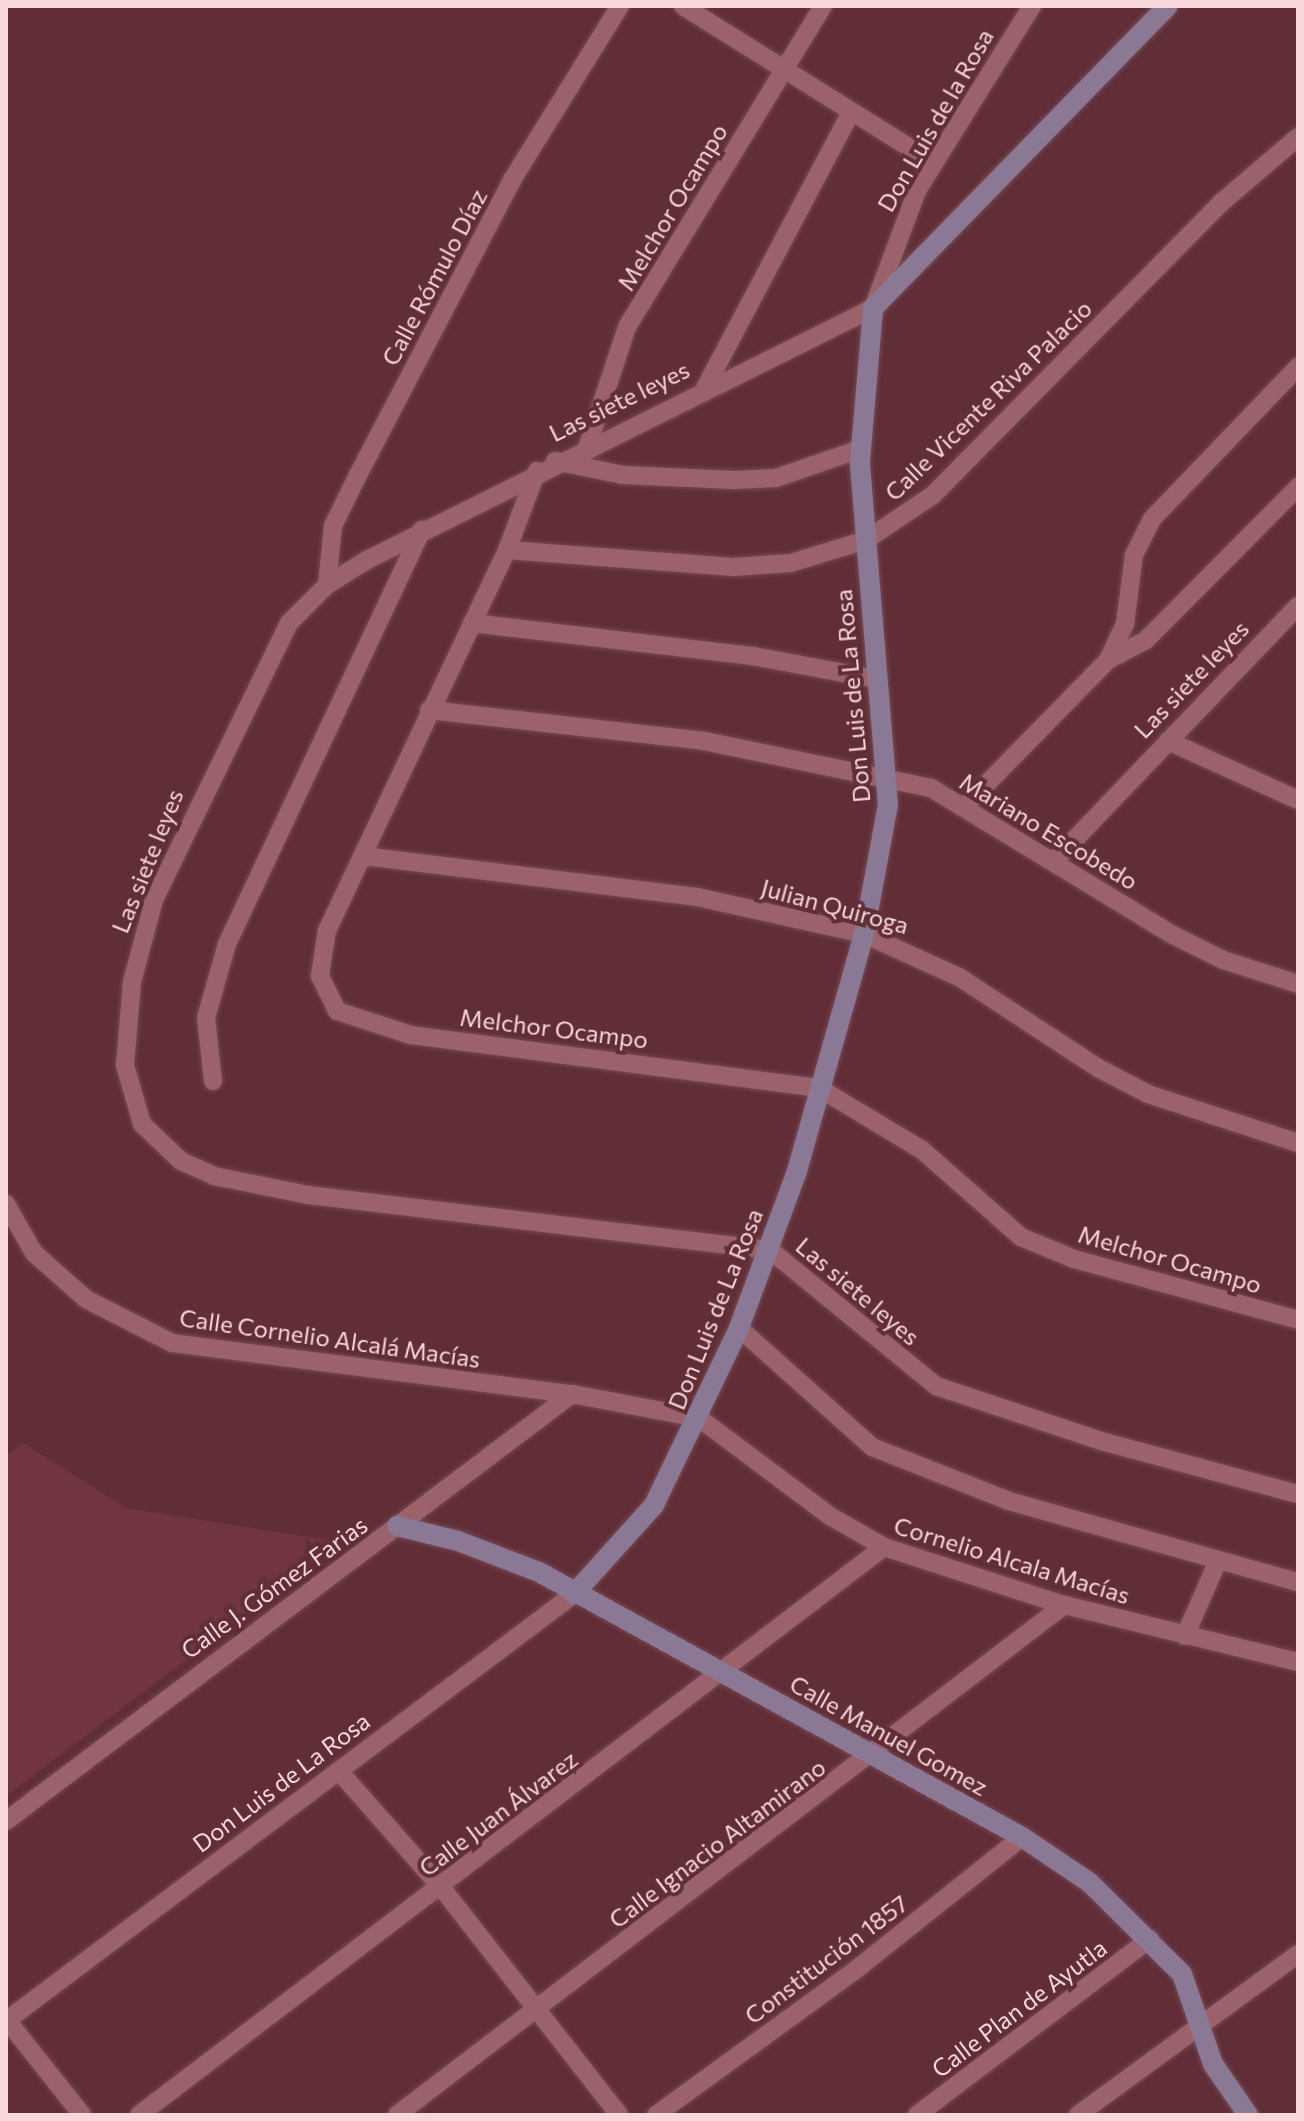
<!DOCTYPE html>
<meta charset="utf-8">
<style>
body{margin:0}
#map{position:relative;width:1304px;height:2121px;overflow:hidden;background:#612d37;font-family:Commissioner,sans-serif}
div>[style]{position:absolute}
.built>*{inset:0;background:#703541}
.roads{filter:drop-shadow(0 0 2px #764a54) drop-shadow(0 0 2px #764a54)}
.street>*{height:18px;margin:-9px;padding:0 9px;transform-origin:9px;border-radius:9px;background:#9c626c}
.secondary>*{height:20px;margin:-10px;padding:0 10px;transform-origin:10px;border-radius:10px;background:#8a7895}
span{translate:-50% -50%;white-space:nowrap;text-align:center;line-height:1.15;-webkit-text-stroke:8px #612d37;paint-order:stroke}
.street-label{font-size:24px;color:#f8d7db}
.frame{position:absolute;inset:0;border:8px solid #f8d7db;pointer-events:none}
</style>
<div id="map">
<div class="built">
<div style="clip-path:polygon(23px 1443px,126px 1508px,342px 1542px,6px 1796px,6px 1456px)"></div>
</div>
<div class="roads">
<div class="street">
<div style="left:683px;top:6px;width:296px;rotate:32deg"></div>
<div style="left:1032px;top:6px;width:218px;rotate:121.9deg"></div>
<div style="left:917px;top:191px;width:125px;rotate:110.6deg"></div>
<div style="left:873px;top:308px;width:565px;rotate:153.53deg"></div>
<div style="left:367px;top:560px;width:47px;rotate:148deg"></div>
<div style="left:327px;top:585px;width:54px;rotate:135deg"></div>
<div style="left:289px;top:623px;width:308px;rotate:116deg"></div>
<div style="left:154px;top:900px;width:85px;rotate:105deg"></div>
<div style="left:132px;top:982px;width:83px;rotate:94.8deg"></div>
<div style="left:125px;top:1065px;width:61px;rotate:73.9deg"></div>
<div style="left:142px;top:1124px;width:54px;rotate:43.5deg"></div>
<div style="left:181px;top:1161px;width:36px;rotate:24deg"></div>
<div style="left:214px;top:1176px;width:96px;rotate:11.4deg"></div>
<div style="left:308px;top:1195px;width:465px;rotate:6.8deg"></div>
<div style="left:770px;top:1250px;width:215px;rotate:39.3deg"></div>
<div style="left:936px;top:1386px;width:174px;rotate:18.4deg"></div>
<div style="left:1101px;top:1441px;width:204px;rotate:15.1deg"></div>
<div style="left:705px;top:388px;width:310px;rotate:-62.1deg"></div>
<div style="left:588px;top:445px;width:124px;rotate:-71.7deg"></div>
<div style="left:627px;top:327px;width:376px;rotate:-58.6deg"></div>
<div style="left:555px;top:461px;width:69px;rotate:11.6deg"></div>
<div style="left:623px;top:475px;width:111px;rotate:2.6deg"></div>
<div style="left:734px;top:480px;width:42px;rotate:-2.7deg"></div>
<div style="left:776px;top:478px;width:89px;rotate:-19deg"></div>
<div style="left:537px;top:471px;width:85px;rotate:110.8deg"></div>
<div style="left:507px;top:550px;width:420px;rotate:115.3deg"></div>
<div style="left:327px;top:930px;width:47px;rotate:98.7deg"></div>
<div style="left:320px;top:976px;width:39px;rotate:64deg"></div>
<div style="left:337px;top:1011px;width:78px;rotate:18deg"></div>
<div style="left:411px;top:1035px;width:411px;rotate:7.4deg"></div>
<div style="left:819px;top:1088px;width:120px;rotate:31deg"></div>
<div style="left:922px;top:1150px;width:132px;rotate:41.3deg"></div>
<div style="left:1021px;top:1237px;width:57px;rotate:22.5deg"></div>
<div style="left:1074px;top:1259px;width:232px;rotate:15.2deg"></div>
<div style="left:507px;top:550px;width:227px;rotate:4.3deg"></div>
<div style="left:733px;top:567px;width:58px;rotate:-3.9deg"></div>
<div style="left:791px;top:563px;width:78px;rotate:-17deg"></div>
<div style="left:866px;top:540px;width:81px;rotate:-33.9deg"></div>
<div style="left:933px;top:495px;width:412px;rotate:-45.4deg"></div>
<div style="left:1222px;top:202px;width:100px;rotate:-40.5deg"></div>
<div style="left:327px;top:585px;width:59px;rotate:-84.2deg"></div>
<div style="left:333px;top:526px;width:57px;rotate:-63.9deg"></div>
<div style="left:358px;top:475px;width:333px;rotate:-62.4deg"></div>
<div style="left:512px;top:180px;width:205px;rotate:-58.2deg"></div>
<div style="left:472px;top:623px;width:283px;rotate:6.7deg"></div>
<div style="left:753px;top:656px;width:125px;rotate:10.6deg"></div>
<div style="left:1110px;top:659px;width:41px;rotate:-27.8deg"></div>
<div style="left:1146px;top:640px;width:216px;rotate:-45.2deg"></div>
<div style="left:429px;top:710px;width:277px;rotate:6.4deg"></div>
<div style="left:704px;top:741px;width:232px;rotate:11.7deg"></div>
<div style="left:931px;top:788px;width:283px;rotate:31.3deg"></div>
<div style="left:1173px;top:935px;width:56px;rotate:26.6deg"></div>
<div style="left:1223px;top:960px;width:79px;rotate:17.7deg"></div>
<div style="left:1168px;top:741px;width:143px;rotate:24.4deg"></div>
<div style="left:966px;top:805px;width:203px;rotate:-45.6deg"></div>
<div style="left:1108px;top:660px;width:40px;rotate:-65deg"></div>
<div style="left:1125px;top:624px;width:70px;rotate:-82.6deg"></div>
<div style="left:1134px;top:555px;width:40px;rotate:-63.4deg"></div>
<div style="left:1152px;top:519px;width:211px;rotate:-46.2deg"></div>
<div style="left:363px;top:856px;width:337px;rotate:7deg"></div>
<div style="left:697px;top:897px;width:171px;rotate:12.5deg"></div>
<div style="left:864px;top:934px;width:104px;rotate:24.4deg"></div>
<div style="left:959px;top:977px;width:166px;rotate:33.2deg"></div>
<div style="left:1098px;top:1068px;width:56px;rotate:27.5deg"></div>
<div style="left:1148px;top:1094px;width:158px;rotate:18.1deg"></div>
<div style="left:1056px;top:859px;width:350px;rotate:-46.3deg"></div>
<div style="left:213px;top:1081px;width:63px;rotate:-96.3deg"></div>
<div style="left:206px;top:1018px;width:77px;rotate:-74.2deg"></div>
<div style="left:227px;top:944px;width:458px;rotate:-64.8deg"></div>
<div style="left:6px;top:1204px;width:56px;rotate:60.3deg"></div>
<div style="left:34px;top:1253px;width:69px;rotate:41.5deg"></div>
<div style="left:86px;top:1299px;width:97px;rotate:27.1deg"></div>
<div style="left:172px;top:1343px;width:403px;rotate:7.3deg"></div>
<div style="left:572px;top:1394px;width:129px;rotate:10.7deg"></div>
<div style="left:699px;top:1418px;width:164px;rotate:36.8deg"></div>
<div style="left:830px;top:1516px;width:62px;rotate:29.9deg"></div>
<div style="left:884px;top:1547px;width:189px;rotate:17.9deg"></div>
<div style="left:1064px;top:1605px;width:241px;rotate:13.7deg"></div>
<div style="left:739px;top:1328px;width:178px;rotate:41.8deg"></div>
<div style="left:872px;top:1447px;width:147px;rotate:21.5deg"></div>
<div style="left:1009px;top:1501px;width:300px;rotate:15.7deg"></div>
<div style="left:1185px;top:1636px;width:82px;rotate:-66.3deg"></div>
<div style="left:339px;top:1771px;width:154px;rotate:48.7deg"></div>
<div style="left:441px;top:1887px;width:289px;rotate:52deg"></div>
<div style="left:6px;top:1821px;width:709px;rotate:-37.03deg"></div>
<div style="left:6px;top:2019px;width:122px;rotate:51.6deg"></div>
<div style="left:6px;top:2021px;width:711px;rotate:-36.93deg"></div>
<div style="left:139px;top:2115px;width:937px;rotate:-37.32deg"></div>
<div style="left:397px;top:2115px;width:840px;rotate:-37.4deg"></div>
<div style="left:656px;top:2115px;width:250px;rotate:-36deg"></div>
<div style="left:858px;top:1968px;width:210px;rotate:-38.6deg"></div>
<div style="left:917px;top:2115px;width:292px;rotate:-37.1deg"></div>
<div style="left:1078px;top:2115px;width:273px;rotate:-36.2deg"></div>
</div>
<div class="secondary">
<div style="left:397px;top:1526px;width:63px;rotate:13.8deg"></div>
<div style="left:458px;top:1541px;width:87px;rotate:20.9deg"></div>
<div style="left:539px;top:1572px;width:551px;rotate:28.75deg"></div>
<div style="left:1022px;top:1837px;width:81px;rotate:33.9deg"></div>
<div style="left:1089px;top:1882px;width:131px;rotate:44.7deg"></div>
<div style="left:1182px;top:1974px;width:95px;rotate:71deg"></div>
<div style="left:1213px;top:2064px;width:62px;rotate:55.5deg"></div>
<div style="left:574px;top:1594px;width:120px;rotate:-48deg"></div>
<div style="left:654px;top:1505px;width:196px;rotate:-64.3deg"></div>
<div style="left:739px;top:1328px;width:167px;rotate:-69.7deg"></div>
<div style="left:797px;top:1171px;width:246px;rotate:-74.2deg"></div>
<div style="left:864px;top:934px;width:131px;rotate:-79.5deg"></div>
<div style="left:888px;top:805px;width:345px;rotate:-94.7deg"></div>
<div style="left:860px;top:461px;width:154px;rotate:-85.1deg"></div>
<div style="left:873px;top:308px;width:422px;rotate:-45.7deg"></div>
</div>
</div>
<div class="street-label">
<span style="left:935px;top:120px;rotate:-60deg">Don Luis de la Rosa</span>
<span style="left:672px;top:207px;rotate:-59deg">Melchor Ocampo</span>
<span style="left:434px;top:277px;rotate:-62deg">Calle Rómulo Díaz</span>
<span style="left:988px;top:400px;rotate:-44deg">Calle Vicente Riva Palacio</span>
<span style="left:619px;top:401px;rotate:-26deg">Las siete leyes</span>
<span style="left:1191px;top:679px;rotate:-46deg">Las siete leyes</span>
<span style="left:852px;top:696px;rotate:-95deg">Don Luis de La Rosa</span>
<span style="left:1049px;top:831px;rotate:31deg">Mariano Escobedo</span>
<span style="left:147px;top:861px;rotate:-68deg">Las siete leyes</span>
<span style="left:835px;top:906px;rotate:15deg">Julian Quiroga</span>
<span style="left:554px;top:1028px;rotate:7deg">Melchor Ocampo</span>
<span style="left:1170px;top:1259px;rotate:16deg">Melchor Ocampo</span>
<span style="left:858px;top:1291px;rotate:40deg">Las siete leyes</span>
<span style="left:715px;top:1309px;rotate:-68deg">Don Luis de La Rosa</span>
<span style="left:330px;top:1338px;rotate:8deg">Calle Cornelio Alcalá Macías</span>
<span style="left:1012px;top:1560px;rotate:17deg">Cornelio Alcala Macías</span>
<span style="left:274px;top:1587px;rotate:-36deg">Calle J. Gómez Farias</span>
<span style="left:889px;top:1735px;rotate:29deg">Calle Manuel Gomez</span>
<span style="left:281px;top:1782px;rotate:-37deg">Don Luis de La Rosa</span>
<span style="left:498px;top:1813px;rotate:-37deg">Calle Juan Álvarez</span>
<span style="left:717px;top:1843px;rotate:-37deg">Calle Ignacio Altamirano</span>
<span style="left:826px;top:1959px;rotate:-37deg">Constitución 1857</span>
<span style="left:1019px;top:2008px;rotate:-37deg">Calle Plan de Ayutla</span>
</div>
<div class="frame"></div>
</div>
